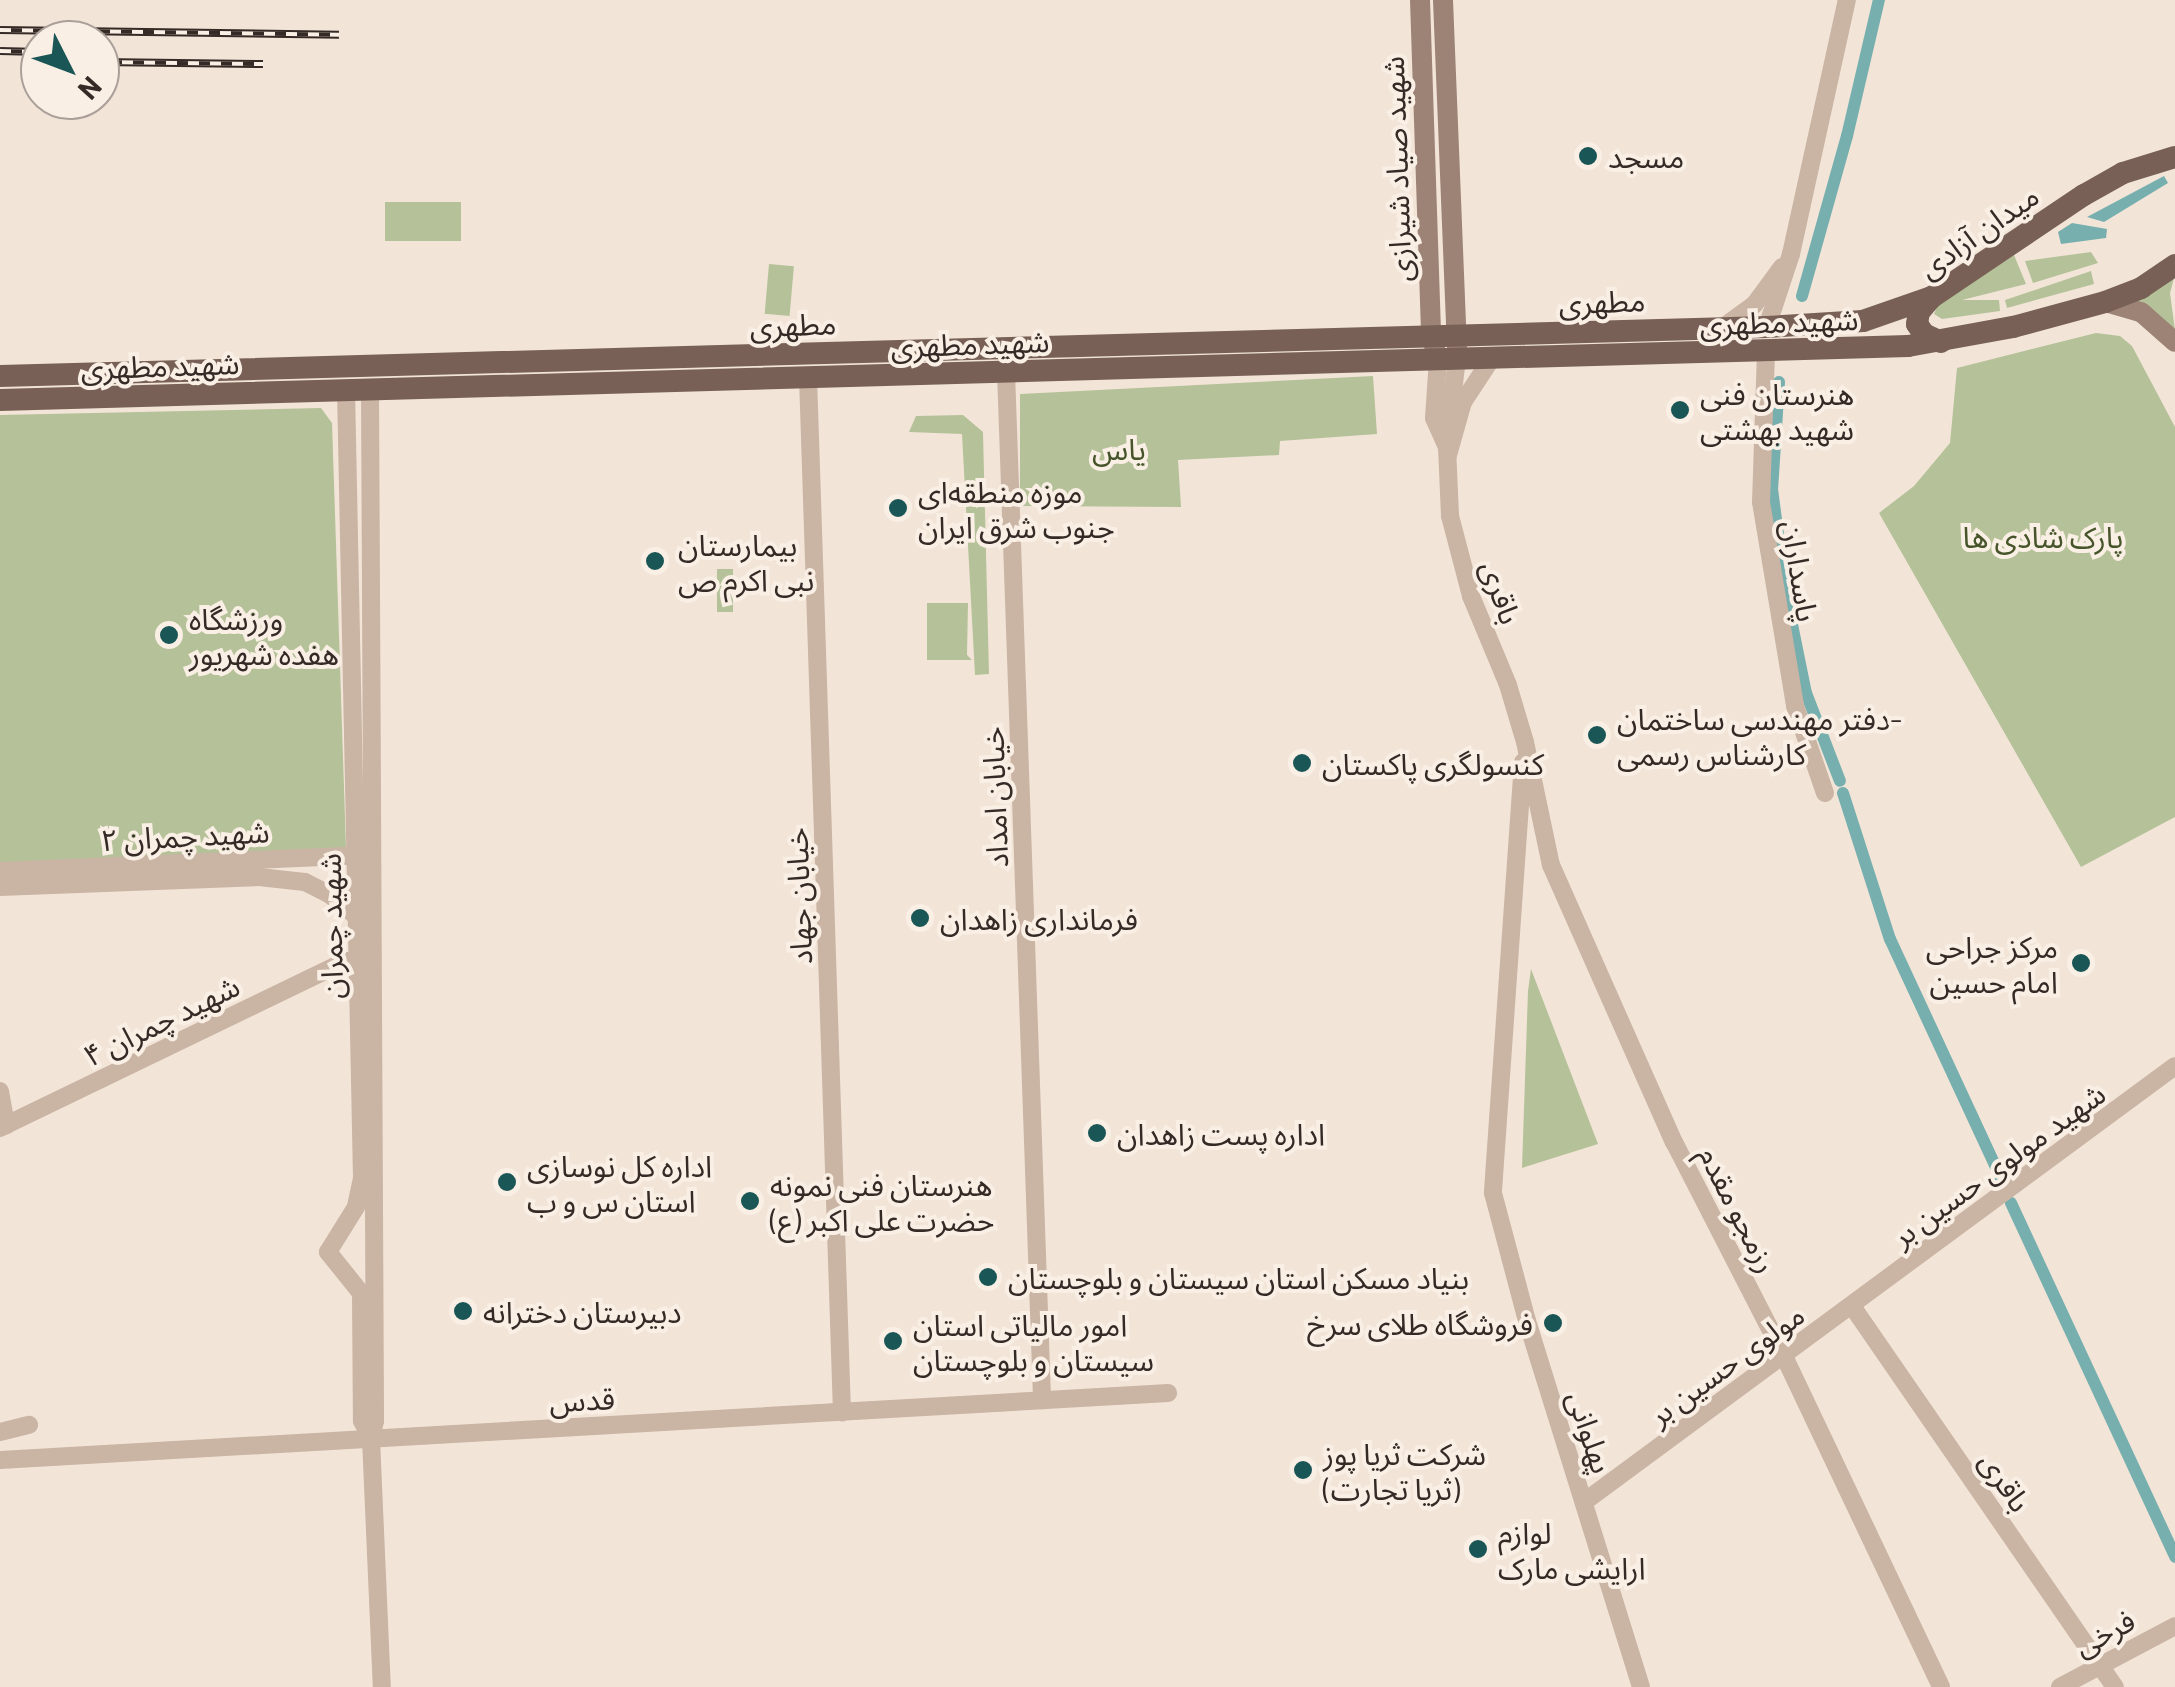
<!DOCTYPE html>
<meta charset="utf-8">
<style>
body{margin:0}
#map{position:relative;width:2175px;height:1687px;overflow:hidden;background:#f2e5d8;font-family:Barlow,"Noto Sans Arabic",sans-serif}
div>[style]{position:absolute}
.green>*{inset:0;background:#b5c198;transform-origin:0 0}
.water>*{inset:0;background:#77afaf}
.canal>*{height:12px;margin:-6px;padding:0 6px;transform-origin:6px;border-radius:6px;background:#77afaf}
.tertiary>*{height:18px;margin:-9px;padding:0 9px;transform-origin:9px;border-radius:9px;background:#cab4a4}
.secondary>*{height:20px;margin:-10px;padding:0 10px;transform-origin:10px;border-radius:10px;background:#9d8376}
.primary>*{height:22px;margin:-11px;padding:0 11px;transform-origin:11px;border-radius:11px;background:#786056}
.rail>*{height:8px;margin-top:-4px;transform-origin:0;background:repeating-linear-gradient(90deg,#f9efe5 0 11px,#352a26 0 22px);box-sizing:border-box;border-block:2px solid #352a26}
.dots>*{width:28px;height:28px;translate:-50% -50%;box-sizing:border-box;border:5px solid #f9efe5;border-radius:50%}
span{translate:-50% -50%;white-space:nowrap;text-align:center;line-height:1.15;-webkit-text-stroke:8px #f9efe5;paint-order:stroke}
.poi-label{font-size:30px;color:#352a26}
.left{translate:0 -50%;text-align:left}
.right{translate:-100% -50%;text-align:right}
.street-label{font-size:30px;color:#352a26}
.park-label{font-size:30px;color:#465429}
.north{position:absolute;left:20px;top:20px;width:100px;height:100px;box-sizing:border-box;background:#f9efe5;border:2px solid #aba099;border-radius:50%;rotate:132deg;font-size:28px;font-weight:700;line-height:40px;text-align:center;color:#352a26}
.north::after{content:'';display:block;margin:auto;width:35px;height:45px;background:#1b5657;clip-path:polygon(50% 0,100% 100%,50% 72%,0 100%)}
</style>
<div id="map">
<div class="green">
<div style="left:461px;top:202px;width:39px;height:76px;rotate:90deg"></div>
<div style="clip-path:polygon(2091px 252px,2098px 263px,2033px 283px,2025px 261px)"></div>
<div style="clip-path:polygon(2014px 255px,2026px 284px,1962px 300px,1999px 300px,2000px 311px,1942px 319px,1934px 314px,1938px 305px)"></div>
<div style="left:769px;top:264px;width:25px;height:50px;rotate:5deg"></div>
<div style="clip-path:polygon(2091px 271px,2094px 284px,2007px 308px,2005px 300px)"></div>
<div style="clip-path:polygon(2174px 278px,2170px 293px,2175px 330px,2151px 309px,2129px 303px)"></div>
<div style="clip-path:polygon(2096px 333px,2120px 336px,2132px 346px,2175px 427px,2175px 817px,2081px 867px,1879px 513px,1914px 486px,1950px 443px,1957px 368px)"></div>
<div style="clip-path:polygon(1373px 376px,1377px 434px,1280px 441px,1279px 455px,1178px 460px,1181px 507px,1020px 506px,1020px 394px)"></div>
<div style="clip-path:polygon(321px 408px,332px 423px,346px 848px,0 863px,0 415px)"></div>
<div style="clip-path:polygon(963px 415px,983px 432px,989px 674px,975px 675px,962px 434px,909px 432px,916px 416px)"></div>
<div style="left:717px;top:569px;width:16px;height:43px"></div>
<div style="clip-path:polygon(927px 603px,968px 603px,967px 655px,972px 660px,927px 660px)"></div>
<div style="clip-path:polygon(1531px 969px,1598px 1144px,1522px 1168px,1528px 991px)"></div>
</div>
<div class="water">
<div style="clip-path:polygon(2164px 176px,2168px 183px,2104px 222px,2087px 217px)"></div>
<div style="clip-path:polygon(2072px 223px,2107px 229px,2106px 238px,2061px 244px,2058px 232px)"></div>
</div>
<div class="canal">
<div style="left:1802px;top:296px;width:166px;rotate:-74.3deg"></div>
<div style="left:1847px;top:136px;width:140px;rotate:-76.8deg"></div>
<div style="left:1779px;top:382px;width:107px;rotate:93.7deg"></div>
<div style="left:1772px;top:489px;width:107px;rotate:82.5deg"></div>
<div style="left:1786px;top:595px;width:100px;rotate:78.5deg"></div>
<div style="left:1806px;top:693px;width:94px;rotate:68.9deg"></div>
<div style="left:1843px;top:793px;width:153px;rotate:72.2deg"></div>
<div style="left:1890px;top:939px;width:264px;rotate:65.1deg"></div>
<div style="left:2011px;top:1203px;width:390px;rotate:65.1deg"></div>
</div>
<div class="tertiary">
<div style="left:1767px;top:327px;width:77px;rotate:-71.8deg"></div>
<div style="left:1791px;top:254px;width:260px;rotate:-77.6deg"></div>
<div style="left:1722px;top:328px;width:39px;rotate:-36deg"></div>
<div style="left:1754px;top:305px;width:47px;rotate:-53.6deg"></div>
<div style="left:1766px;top:352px;width:150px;rotate:91.9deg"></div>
<div style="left:1761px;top:502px;width:207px;rotate:80.5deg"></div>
<div style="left:1795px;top:706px;width:92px;rotate:71deg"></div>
<div style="left:1438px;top:359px;width:59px;rotate:93.9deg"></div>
<div style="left:1434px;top:418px;width:32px;rotate:66deg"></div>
<div style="left:1447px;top:447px;width:69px;rotate:87.5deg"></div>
<div style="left:1450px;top:516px;width:83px;rotate:75.3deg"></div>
<div style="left:1471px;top:596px;width:96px;rotate:67.4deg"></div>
<div style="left:1508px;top:685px;width:59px;rotate:73.4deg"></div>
<div style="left:1525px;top:742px;width:126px;rotate:78.1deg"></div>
<div style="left:1551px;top:865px;width:303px;rotate:66.1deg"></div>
<div style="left:1674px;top:1142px;width:241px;rotate:62.8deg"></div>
<div style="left:1784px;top:1356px;width:366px;rotate:64.6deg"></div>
<div style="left:1006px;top:372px;width:1029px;rotate:87.99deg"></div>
<div style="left:808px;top:377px;width:1036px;rotate:88.12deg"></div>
<div style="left:370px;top:388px;width:1033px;rotate:89.72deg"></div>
<div style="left:375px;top:1421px;width:18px;rotate:103deg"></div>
<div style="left:371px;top:1439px;width:248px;rotate:87.5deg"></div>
<div style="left:346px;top:389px;width:789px;rotate:88.84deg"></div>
<div style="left:362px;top:1178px;width:30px;rotate:102deg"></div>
<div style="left:356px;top:1207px;width:53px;rotate:121.9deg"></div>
<div style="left:328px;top:1252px;width:53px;rotate:51.2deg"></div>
<div style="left:361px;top:1293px;width:128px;rotate:89.6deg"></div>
<div style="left:362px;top:1421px;width:20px;rotate:63deg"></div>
<div style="left:1450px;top:417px;width:59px;rotate:-83.2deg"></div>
<div style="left:1448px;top:455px;width:55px;rotate:-74.2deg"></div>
<div style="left:1463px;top:402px;width:53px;rotate:-56.6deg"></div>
<div style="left:1523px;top:762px;width:432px;rotate:94deg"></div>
<div style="left:1493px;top:1193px;width:132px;rotate:75.1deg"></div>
<div style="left:1527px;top:1321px;width:383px;rotate:72.7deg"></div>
<div style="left:0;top:871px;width:368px;rotate:-2.5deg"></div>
<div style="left:0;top:887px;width:259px;rotate:-2.2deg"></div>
<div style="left:259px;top:877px;width:46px;rotate:6.2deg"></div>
<div style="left:305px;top:882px;width:27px;rotate:27deg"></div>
<div style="left:329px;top:894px;width:36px;rotate:39deg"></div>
<div style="left:0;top:1091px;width:35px;rotate:80deg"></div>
<div style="left:0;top:1128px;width:384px;rotate:-25.8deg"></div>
<div style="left:1852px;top:1306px;width:463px;rotate:55.4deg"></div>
<div style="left:0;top:1432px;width:30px;rotate:-14deg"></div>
<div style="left:0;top:1460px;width:1170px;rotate:-3.28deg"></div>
<div style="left:1584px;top:1502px;width:734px;rotate:-36.42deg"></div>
<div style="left:2060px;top:1687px;width:130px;rotate:-27.9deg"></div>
</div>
<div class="secondary">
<div style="left:1420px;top:0;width:335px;rotate:88.1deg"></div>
<div style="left:1431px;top:335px;width:18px;rotate:74deg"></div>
<div style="left:1443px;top:0;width:348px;rotate:87.7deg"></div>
<div style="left:2105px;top:302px;width:37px;rotate:16deg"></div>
<div style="left:2141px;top:312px;width:45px;rotate:41.4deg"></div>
</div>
<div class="primary">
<div style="left:1941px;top:342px;width:19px;rotate:-155deg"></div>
<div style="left:1924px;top:334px;width:12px;rotate:-125deg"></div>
<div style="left:1917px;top:324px;width:12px;rotate:-81deg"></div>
<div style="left:1919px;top:312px;width:20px;rotate:-49deg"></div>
<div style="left:1932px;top:297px;width:183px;rotate:-33.9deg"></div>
<div style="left:2084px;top:195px;width:45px;rotate:-29.4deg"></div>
<div style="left:2123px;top:173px;width:54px;rotate:-17.1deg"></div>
<div style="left:0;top:376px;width:1768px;rotate:-1.59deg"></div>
<div style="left:1767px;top:327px;width:96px;rotate:-3.6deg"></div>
<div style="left:1863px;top:321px;width:73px;rotate:-19.2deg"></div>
<div style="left:0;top:400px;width:1909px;rotate:-1.62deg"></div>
<div style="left:1908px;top:346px;width:107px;rotate:-10.3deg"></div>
<div style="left:2013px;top:327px;width:95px;rotate:-15.2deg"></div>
<div style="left:2105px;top:302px;width:39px;rotate:-21deg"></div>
<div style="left:2141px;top:288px;width:41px;rotate:-34.1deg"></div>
</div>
<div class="rail">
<div style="left:0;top:30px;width:339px;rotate:0.8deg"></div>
<div style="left:0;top:51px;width:40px;rotate:1.4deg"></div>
<div style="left:100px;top:62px;width:163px;rotate:0.7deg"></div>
</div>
<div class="dots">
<div style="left:1588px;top:156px;background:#1b5657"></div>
<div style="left:1680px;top:410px;background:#1b5657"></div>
<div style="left:898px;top:508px;background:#1b5657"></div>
<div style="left:655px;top:561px;background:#1b5657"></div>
<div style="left:169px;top:635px;background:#1b5657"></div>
<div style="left:1597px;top:735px;background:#1b5657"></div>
<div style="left:1302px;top:763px;background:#1b5657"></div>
<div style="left:920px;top:918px;background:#1b5657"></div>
<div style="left:2081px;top:963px;background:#1b5657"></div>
<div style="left:1097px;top:1133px;background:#1b5657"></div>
<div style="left:507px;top:1182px;background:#1b5657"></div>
<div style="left:750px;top:1201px;background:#1b5657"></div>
<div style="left:988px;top:1277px;background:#1b5657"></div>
<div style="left:463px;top:1311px;background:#1b5657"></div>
<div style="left:1553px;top:1323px;background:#1b5657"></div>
<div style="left:893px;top:1341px;background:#1b5657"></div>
<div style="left:1303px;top:1470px;background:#1b5657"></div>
<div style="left:1478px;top:1549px;background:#1b5657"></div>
</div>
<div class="poi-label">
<span class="left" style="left:1608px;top:156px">مسجد</span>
<span class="left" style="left:1700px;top:410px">هنرستان فنی<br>شهید بهشتی</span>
<span class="left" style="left:918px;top:508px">موزه منطقه‌ای<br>جنوب شرق ایران</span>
<span class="left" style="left:678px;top:561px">بیمارستان<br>نبی اکرم ص</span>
<span class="left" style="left:189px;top:635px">ورزشگاه<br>هفده شهریور</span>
<span class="left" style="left:1617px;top:735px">دفتر مهندسی ساختمان-<br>کارشناس رسمی</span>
<span class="left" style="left:1322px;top:763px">کنسولگری پاکستان</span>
<span class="left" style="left:940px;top:918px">فرمانداری زاهدان</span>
<span class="right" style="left:2058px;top:963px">مرکز جراحی<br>امام حسین</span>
<span class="left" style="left:1117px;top:1133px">اداره پست زاهدان</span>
<span class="left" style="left:527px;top:1182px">اداره کل نوسازی<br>استان س و ب</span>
<span class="left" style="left:770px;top:1201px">هنرستان فنی نمونه<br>حضرت علی اکبر (ع)</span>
<span class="left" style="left:1008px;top:1277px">بنیاد مسکن استان سیستان و بلوچستان</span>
<span class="left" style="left:483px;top:1311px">دبیرستان دخترانه</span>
<span class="right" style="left:1533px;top:1323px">فروشگاه طلای سرخ</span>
<span class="left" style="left:913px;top:1341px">امور مالیاتی استان<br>سیستان و بلوچستان</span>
<span class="left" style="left:1323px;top:1470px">شرکت ثریا پوز<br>(ثریا تجارت)</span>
<span class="left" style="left:1498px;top:1549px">لوازم<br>ارایشی مارک</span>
</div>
<div class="street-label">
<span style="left:1396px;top:169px;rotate:-92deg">شهید صیاد شیرازی</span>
<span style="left:1978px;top:231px;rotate:-35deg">میدان آزادی</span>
<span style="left:1602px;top:301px;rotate:-2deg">مطهری</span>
<span style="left:1779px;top:321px;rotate:-2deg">شهید مطهری</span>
<span style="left:793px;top:324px;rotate:-2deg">مطهری</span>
<span style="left:970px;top:343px;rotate:-2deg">شهید مطهری</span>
<span style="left:160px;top:365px;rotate:-2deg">شهید مطهری</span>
<span style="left:1801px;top:571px;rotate:81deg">پاسداران</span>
<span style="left:1502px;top:592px;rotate:71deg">باقری</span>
<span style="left:994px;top:797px;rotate:-92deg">خیابان امداد</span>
<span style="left:185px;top:835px;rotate:-3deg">شهید چمران ۲</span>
<span style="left:798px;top:896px;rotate:-92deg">خیابان جهاد</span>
<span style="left:330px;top:926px;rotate:-91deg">شهید چمران</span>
<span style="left:161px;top:1020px;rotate:-26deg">شهید چمران ۴</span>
<span style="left:1998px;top:1164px;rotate:-36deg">شهید مولوی حسین بر</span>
<span style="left:1739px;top:1209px;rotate:63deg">رزمجو مقدم</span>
<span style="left:1726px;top:1364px;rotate:-36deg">مولوی حسین بر</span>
<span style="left:582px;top:1399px;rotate:-3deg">قدس</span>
<span style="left:1591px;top:1432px;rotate:72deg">پهلوانی</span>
<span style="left:2006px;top:1481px;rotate:56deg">باقری</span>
<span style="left:2104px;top:1632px;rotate:-28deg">فرخی</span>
</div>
<div class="park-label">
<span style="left:1119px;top:448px">یاس</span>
<span style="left:2043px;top:536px">پارک شادی ها</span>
</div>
<div class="north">N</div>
</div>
